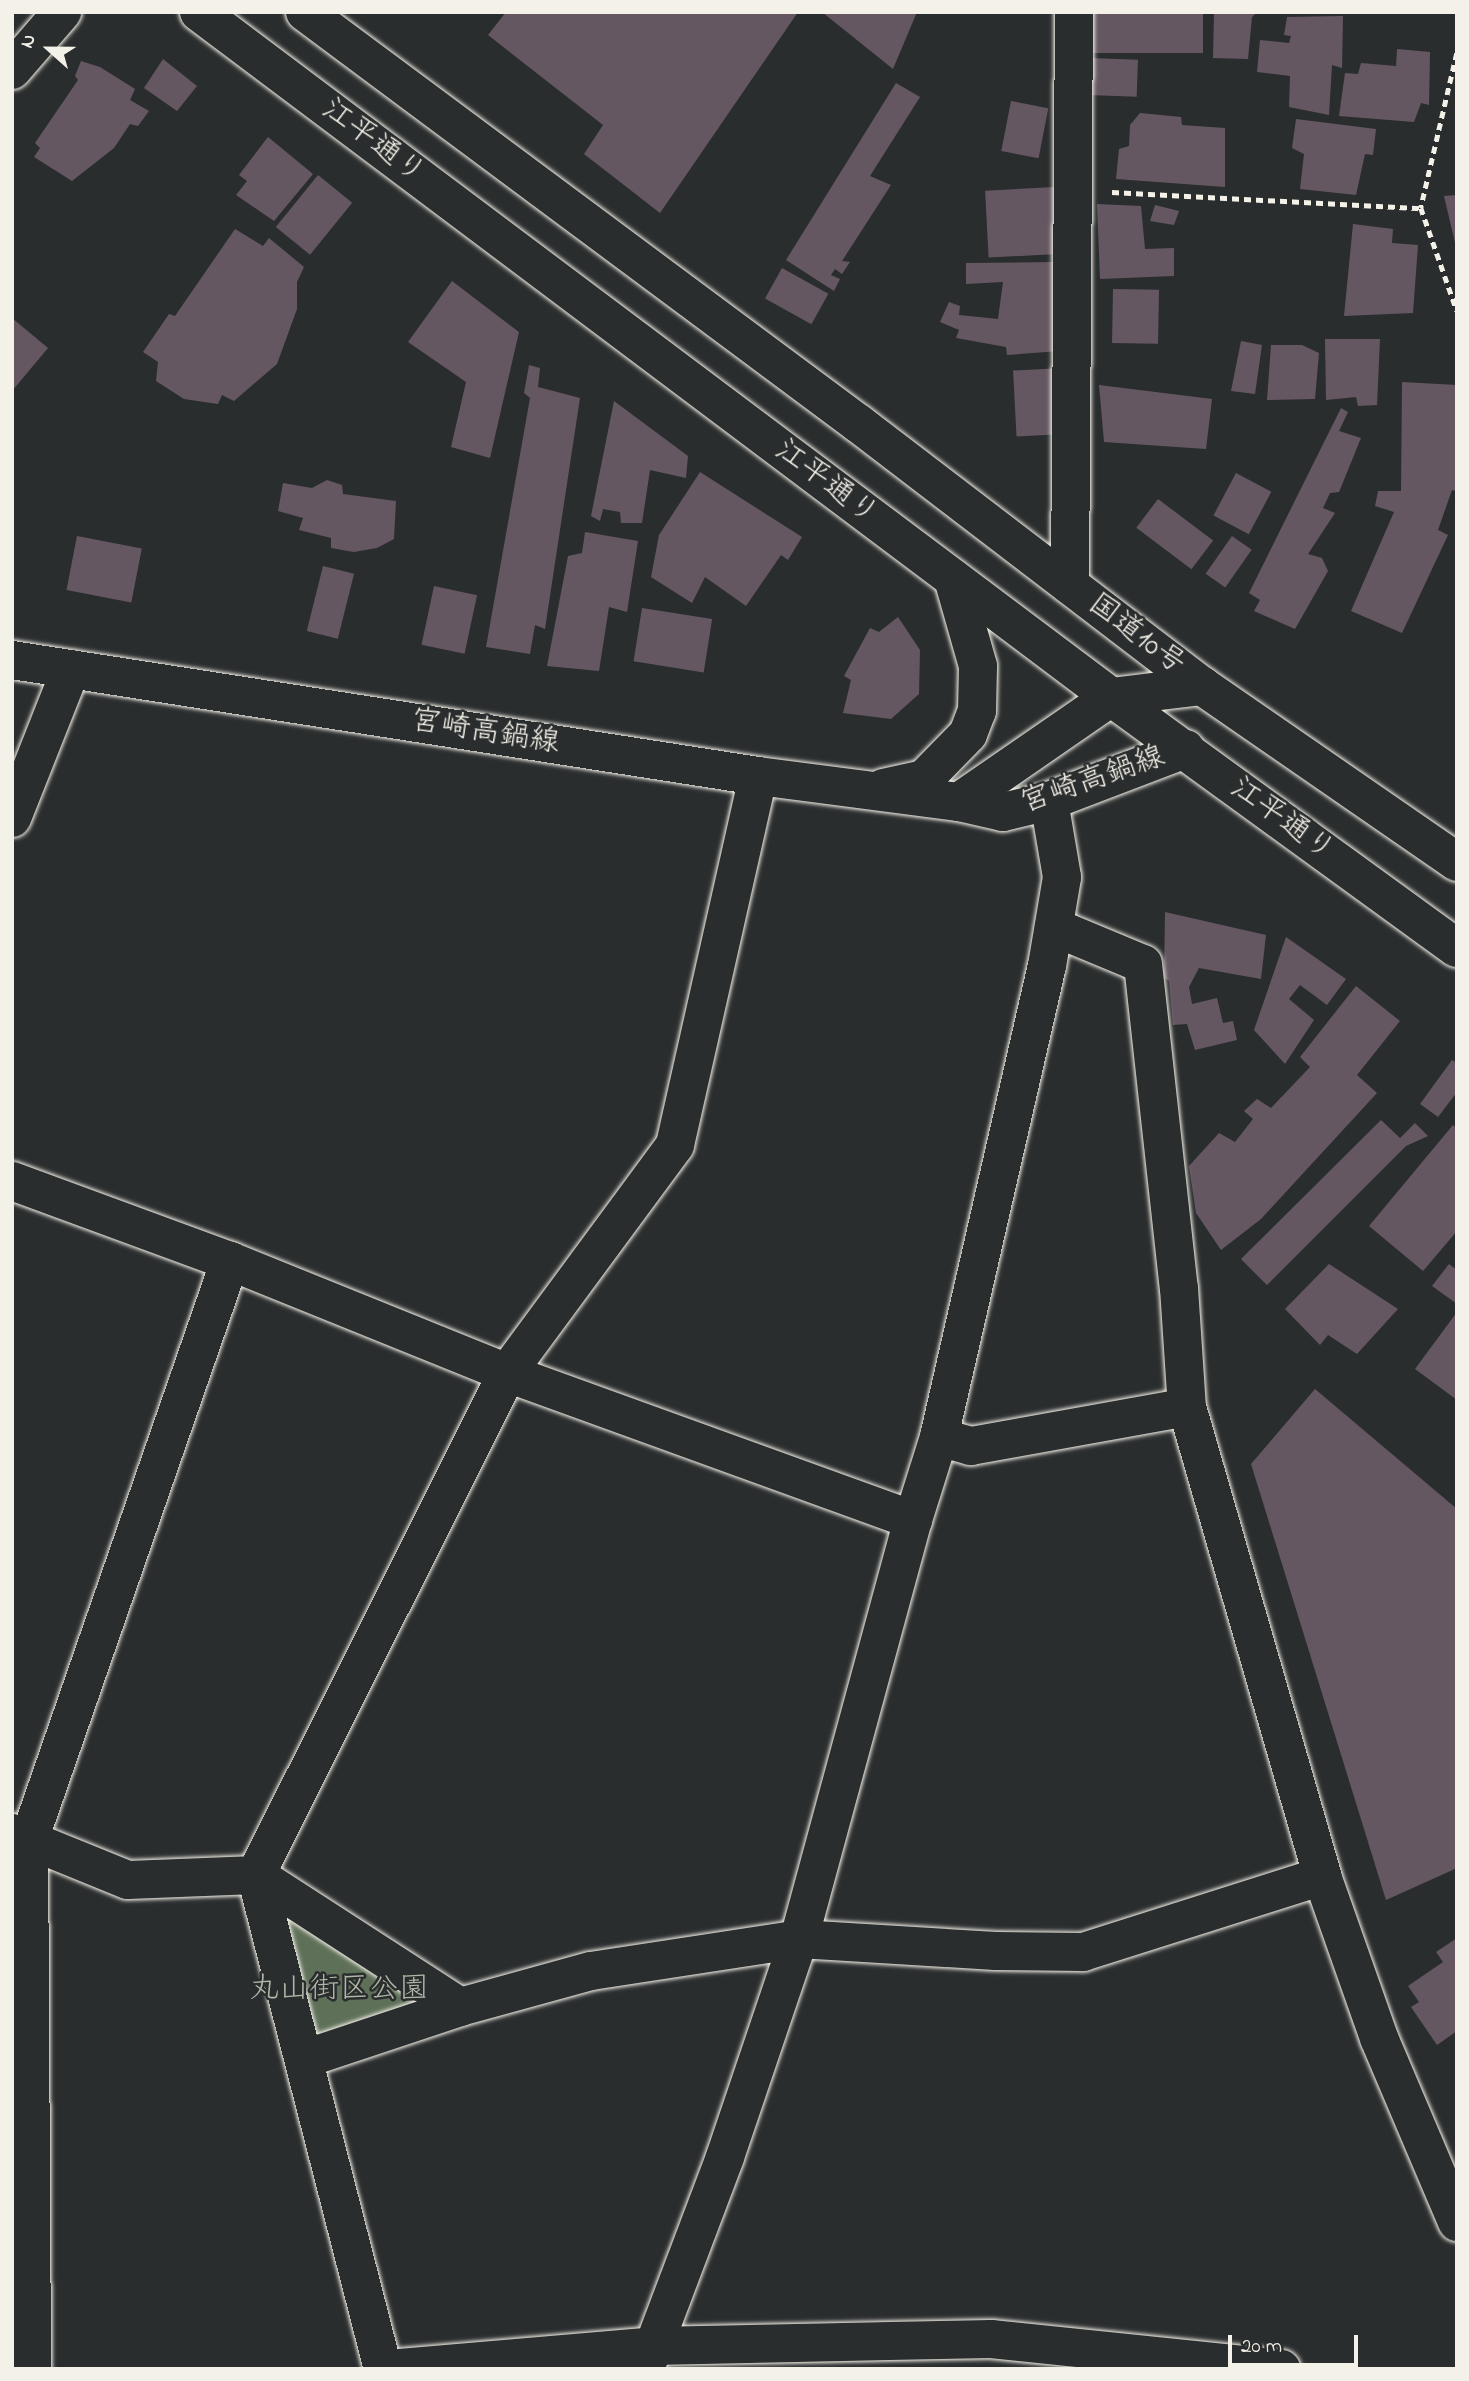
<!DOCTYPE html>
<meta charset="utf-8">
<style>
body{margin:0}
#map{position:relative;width:1469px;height:2381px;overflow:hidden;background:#2a2d2e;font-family:"Indie Flower","Klee One",sans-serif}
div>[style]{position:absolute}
.green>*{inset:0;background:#5f7059}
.building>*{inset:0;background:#655762;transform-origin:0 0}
.path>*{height:4.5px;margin-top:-2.25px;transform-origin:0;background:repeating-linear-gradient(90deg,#f4f1e8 0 7px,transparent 0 12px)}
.roads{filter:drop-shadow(0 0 2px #f4f1e8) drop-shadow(0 0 2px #f4f1e8)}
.minor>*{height:38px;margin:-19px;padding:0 19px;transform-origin:19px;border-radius:19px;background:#2a2d2e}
.tertiary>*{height:38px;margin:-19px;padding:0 19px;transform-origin:19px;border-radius:19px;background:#2a2d2e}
.primary>*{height:38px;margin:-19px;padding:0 19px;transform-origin:19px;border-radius:19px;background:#2a2d2e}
.trunk>*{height:38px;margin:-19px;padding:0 19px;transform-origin:19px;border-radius:19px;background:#2a2d2e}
span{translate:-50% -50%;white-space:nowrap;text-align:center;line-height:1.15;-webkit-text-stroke:5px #2a2d2e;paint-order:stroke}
.street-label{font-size:30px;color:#f4f1e8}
.park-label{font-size:30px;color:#b1b7a8}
.frame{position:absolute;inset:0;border:14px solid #f4f1e8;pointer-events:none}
.north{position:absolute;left:14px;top:14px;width:70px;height:70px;-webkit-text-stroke:5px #2a2d2e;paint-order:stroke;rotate:291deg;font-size:19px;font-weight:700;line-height:28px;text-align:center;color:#f4f1e8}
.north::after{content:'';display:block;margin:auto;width:24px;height:32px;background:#f4f1e8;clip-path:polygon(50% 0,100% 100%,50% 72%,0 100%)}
.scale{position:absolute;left:1228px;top:2335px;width:130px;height:32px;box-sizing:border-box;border:4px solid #f4f1e8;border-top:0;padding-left:9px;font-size:21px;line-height:24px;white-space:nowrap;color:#f4f1e8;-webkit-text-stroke:5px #2a2d2e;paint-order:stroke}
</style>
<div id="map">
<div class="green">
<div style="clip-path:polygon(276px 1907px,429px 2002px,312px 2037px)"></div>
</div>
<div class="building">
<div style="clip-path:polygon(506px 12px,798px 12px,660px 213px,584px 154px,603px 125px,488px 35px)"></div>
<div style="clip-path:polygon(822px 12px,917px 12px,893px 69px)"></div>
<div style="left:1087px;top:12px;width:116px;height:41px"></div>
<div style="clip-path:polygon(1214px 12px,1257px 12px,1252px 17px,1248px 59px,1213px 58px)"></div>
<div style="clip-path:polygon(1343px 16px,1342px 68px,1332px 65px,1329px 115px,1289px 107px,1290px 76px,1257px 72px,1260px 40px,1289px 43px,1291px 36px,1284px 35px,1287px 17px)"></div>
<div style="clip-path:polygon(1397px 49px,1430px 52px,1429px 105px,1421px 103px,1414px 122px,1339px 116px,1345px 73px,1358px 74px,1361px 63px,1396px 66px)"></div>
<div style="left:1090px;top:58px;width:48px;height:37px;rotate:2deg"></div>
<div style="clip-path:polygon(163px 59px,197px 86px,177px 111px,144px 88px)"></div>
<div style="clip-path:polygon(81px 61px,100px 67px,135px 89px,130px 100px,149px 111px,138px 126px,130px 124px,114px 148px,72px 181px,34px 157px,40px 148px,35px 143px,78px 80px,75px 76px)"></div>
<div style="clip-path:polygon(896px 83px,920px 97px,870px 176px,891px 185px,842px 261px,850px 262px,842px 274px,835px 269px,831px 275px,840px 279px,834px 291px,786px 260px)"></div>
<div style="left:1011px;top:101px;width:38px;height:51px;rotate:11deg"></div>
<div style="clip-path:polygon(1140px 113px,1181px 117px,1182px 125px,1225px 128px,1225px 187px,1116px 179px,1119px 149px,1129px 146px,1130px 125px)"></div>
<div style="clip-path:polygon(1296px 119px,1376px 129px,1373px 155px,1365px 154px,1356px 195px,1300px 189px,1304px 154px,1292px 148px)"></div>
<div style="clip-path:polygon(268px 137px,313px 174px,274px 221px,236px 195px,247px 181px,239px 175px)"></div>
<div style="left:318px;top:175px;width:44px;height:67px;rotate:39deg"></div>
<div style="left:1055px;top:187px;width:67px;height:70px;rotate:87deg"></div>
<div style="clip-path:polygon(1457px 195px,1457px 247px,1456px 247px,1444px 196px)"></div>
<div style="clip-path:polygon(1097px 204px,1141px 206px,1145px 249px,1174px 248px,1174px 276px,1100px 279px)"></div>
<div style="clip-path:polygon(1155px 205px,1179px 211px,1174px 225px,1150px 221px)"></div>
<div style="clip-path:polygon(1353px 224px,1393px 229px,1392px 243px,1418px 245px,1413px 313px,1344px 316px)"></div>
<div style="clip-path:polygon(235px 229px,263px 246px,269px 238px,304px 267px,297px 282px,297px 309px,277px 364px,234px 401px,222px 395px,218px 404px,184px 399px,156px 381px,158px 362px,143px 352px,169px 314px,175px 316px)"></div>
<div style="clip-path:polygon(1055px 262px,1060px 351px,1007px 355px,1006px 347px,956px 338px,959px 330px,940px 322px,949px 302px,960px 306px,959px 315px,998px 319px,1003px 282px,966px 284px,966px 263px)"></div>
<div style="left:782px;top:268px;width:53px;height:35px;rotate:29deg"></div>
<div style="clip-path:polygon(452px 281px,519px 332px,490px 458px,451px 447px,466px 382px,408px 342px)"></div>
<div style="left:1113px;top:289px;width:46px;height:54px;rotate:1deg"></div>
<div style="clip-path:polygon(12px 318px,48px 348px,12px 391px)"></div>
<div style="clip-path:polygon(1325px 339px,1380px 339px,1377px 405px,1358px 406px,1356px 397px,1326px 400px)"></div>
<div style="clip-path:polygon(1241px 341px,1262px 345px,1255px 394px,1231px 391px)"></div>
<div style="clip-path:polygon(1271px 345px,1302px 345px,1319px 353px,1315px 399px,1267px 400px)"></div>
<div style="clip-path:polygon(529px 365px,540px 368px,538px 387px,580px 398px,545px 629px,535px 625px,530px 654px,486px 647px,530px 398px,524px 393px)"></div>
<div style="left:1062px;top:368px;width:66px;height:49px;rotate:87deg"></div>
<div style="clip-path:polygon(1402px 382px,1457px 385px,1457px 491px,1452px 490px,1438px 530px,1448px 535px,1402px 633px,1351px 611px,1394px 512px,1375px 506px,1378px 491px,1401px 491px)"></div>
<div style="clip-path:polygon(1099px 385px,1212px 399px,1206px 449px,1104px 442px)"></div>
<div style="clip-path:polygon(614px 401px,688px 456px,686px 478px,650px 470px,642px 523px,621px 523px,620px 512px,603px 509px,600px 521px,591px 516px)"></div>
<div style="clip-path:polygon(1341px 408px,1348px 412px,1339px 431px,1361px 438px,1339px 492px,1330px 493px,1323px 508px,1335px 513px,1308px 554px,1322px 558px,1328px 571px,1295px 629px,1254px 611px,1260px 600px,1249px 593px)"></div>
<div style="clip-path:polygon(700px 472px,802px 537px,788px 560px,781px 555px,746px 606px,705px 577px,692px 603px,651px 577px,659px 535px)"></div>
<div style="left:1236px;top:473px;width:40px;height:48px;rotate:28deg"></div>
<div style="clip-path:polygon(327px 480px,342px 485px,343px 494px,396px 501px,394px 539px,377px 548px,354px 552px,331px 548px,331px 538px,299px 530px,303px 518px,278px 511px,283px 483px,312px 488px)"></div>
<div style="left:1158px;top:499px;width:69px;height:36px;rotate:37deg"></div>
<div style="clip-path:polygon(585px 532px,638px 541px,627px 612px,609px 607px,599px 671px,547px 666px,568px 556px,582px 553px)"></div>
<div style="left:77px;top:536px;width:66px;height:55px;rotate:11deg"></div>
<div style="left:1232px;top:536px;width:24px;height:46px;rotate:35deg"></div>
<div style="left:323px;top:566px;width:32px;height:67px;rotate:14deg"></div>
<div style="left:434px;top:586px;width:44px;height:60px;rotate:12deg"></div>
<div style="left:642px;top:608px;width:71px;height:54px;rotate:9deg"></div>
<div style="clip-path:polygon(898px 617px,920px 650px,919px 694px,891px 719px,843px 713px,851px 680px,844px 676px,870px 628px,879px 632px)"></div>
<div style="clip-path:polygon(1165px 912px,1266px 935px,1261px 979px,1199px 968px,1189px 987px,1192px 1004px,1217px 998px,1223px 1023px,1233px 1021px,1237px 1040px,1195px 1050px,1187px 1024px,1173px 1025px,1169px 981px,1164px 978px)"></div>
<div style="clip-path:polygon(1286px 937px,1346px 979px,1327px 1005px,1300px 985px,1289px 999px,1314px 1020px,1285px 1064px,1254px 1030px)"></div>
<div style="clip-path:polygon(1356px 986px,1400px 1021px,1357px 1075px,1377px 1093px,1261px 1219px,1221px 1250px,1196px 1213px,1189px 1166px,1219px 1133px,1235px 1142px,1253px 1119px,1244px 1111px,1257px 1099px,1271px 1108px,1310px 1067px,1300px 1057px)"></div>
<div style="clip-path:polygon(1452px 1060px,1457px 1063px,1457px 1092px,1438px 1117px,1420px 1104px)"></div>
<div style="clip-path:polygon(1381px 1120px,1400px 1138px,1415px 1123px,1428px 1136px,1406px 1146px,1267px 1285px,1241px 1259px)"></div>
<div style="clip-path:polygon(1453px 1125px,1457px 1129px,1457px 1231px,1423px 1271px,1369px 1226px)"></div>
<div style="clip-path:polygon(1329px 1264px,1398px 1309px,1357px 1354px,1328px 1335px,1320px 1345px,1285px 1309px)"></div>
<div style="clip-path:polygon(1449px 1264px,1457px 1270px,1457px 1304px,1432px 1286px)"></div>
<div style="clip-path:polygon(1457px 1312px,1457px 1400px,1415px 1369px)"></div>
<div style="clip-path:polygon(1315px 1389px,1457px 1509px,1457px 1868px,1386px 1900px,1251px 1464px)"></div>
<div style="clip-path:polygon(1457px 1938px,1457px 2031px,1437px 2045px,1411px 2007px,1419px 2002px,1408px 1986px,1443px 1962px,1436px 1952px)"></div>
</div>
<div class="path">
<div style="left:1457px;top:53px;width:159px;rotate:103.1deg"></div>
<div style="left:1421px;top:208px;width:109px;rotate:70.7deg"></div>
<div style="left:1112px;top:192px;width:309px;rotate:3deg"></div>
</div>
<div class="roads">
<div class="minor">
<div style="left:12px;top:70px;width:77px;rotate:-49.2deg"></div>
<div style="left:1070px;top:585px;width:573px;rotate:-89.6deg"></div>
<div style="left:12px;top:818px;width:160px;rotate:-68.4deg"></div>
<div style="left:1054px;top:927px;width:96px;rotate:22.6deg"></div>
<div style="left:1143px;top:964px;width:326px;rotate:83.7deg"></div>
<div style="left:1179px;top:1288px;width:119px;rotate:86.2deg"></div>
<div style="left:1187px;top:1407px;width:488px;rotate:73.9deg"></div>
<div style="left:1322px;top:1876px;width:172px;rotate:70.6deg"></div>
<div style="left:1379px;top:2038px;width:200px;rotate:67deg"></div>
<div style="left:12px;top:1181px;width:232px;rotate:20.2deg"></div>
<div style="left:230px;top:1261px;width:299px;rotate:22deg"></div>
<div style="left:507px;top:1373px;width:432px;rotate:19.9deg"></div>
<div style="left:939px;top:1437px;width:33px;rotate:16deg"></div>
<div style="left:971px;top:1446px;width:219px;rotate:-10.2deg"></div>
<div style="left:12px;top:1833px;width:125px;rotate:22.1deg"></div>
<div style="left:128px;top:1880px;width:128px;rotate:-2.2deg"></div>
<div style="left:256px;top:1875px;width:243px;rotate:32.9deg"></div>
<div style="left:304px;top:2059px;width:164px;rotate:-18.4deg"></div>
<div style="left:460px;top:2007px;width:136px;rotate:-15.4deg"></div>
<div style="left:591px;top:1971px;width:210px;rotate:-8.7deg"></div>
<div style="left:799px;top:1939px;width:197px;rotate:3.5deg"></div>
<div style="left:996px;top:1951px;width:87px;rotate:0.7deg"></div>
<div style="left:1083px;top:1952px;width:251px;rotate:-17.6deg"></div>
<div style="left:32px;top:2369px;width:529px;rotate:-90.32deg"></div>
<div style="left:29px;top:1840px;width:613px;rotate:-70.86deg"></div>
<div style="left:383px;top:2369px;width:510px;rotate:-104.42deg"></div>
<div style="left:256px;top:1875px;width:561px;rotate:-63.43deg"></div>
<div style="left:507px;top:1373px;width:283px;rotate:-53.6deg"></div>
<div style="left:675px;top:1145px;width:378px;rotate:-77.3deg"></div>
<div style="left:388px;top:2369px;width:267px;rotate:-4.9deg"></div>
<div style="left:654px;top:2346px;width:337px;rotate:-1.2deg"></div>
<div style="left:991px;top:2339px;width:292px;rotate:5.9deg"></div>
</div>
<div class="tertiary">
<div style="left:645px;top:2369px;width:227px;rotate:-69.3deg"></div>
<div style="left:725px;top:2157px;width:230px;rotate:-71.3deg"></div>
<div style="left:799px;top:1939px;width:434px;rotate:-74.8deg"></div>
<div style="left:913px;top:1520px;width:87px;rotate:-72.6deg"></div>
<div style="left:939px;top:1437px;width:483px;rotate:-77.1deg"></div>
<div style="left:1047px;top:966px;width:90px;rotate:-80.4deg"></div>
<div style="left:1062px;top:877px;width:77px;rotate:-99.7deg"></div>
</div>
<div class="primary">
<div style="left:12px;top:660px;width:755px;rotate:8.84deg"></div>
<div style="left:758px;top:776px;width:203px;rotate:7.4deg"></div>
<div style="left:959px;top:802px;width:45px;rotate:12.8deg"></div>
<div style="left:1003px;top:812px;width:47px;rotate:-13.4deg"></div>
<div style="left:1049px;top:801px;width:146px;rotate:-20.9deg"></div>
<div style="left:883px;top:788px;width:42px;rotate:-12.4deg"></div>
<div style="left:924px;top:779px;width:63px;rotate:-45.6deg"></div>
<div style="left:968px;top:734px;width:25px;rotate:-69deg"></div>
<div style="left:977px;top:711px;width:45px;rotate:-88.7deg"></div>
<div style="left:978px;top:666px;width:91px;rotate:-105.9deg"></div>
<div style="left:959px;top:802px;width:185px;rotate:-34.6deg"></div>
<div style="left:1111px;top:697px;width:92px;rotate:-6.9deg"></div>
</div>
<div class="trunk">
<div style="left:199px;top:12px;width:1141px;rotate:36.91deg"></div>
<div style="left:1111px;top:697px;width:427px;rotate:36deg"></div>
<div style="left:305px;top:12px;width:690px;rotate:36.64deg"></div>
<div style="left:859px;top:424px;width:432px;rotate:37.4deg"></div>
<div style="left:1202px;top:686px;width:310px;rotate:34.6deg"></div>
</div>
</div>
<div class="street-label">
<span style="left:373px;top:142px;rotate:37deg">江平通り</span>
<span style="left:826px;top:483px;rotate:37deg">江平通り</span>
<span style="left:1136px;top:635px;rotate:37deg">国道10号</span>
<span style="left:485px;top:733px;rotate:9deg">宮崎高鍋線</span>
<span style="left:1093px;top:781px;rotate:-19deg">宮崎高鍋線</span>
<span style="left:1282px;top:820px;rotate:36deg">江平通り</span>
</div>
<div class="park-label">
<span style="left:339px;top:1990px">丸山街区公園</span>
</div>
<div class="frame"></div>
<div class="north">N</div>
<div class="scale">20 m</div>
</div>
